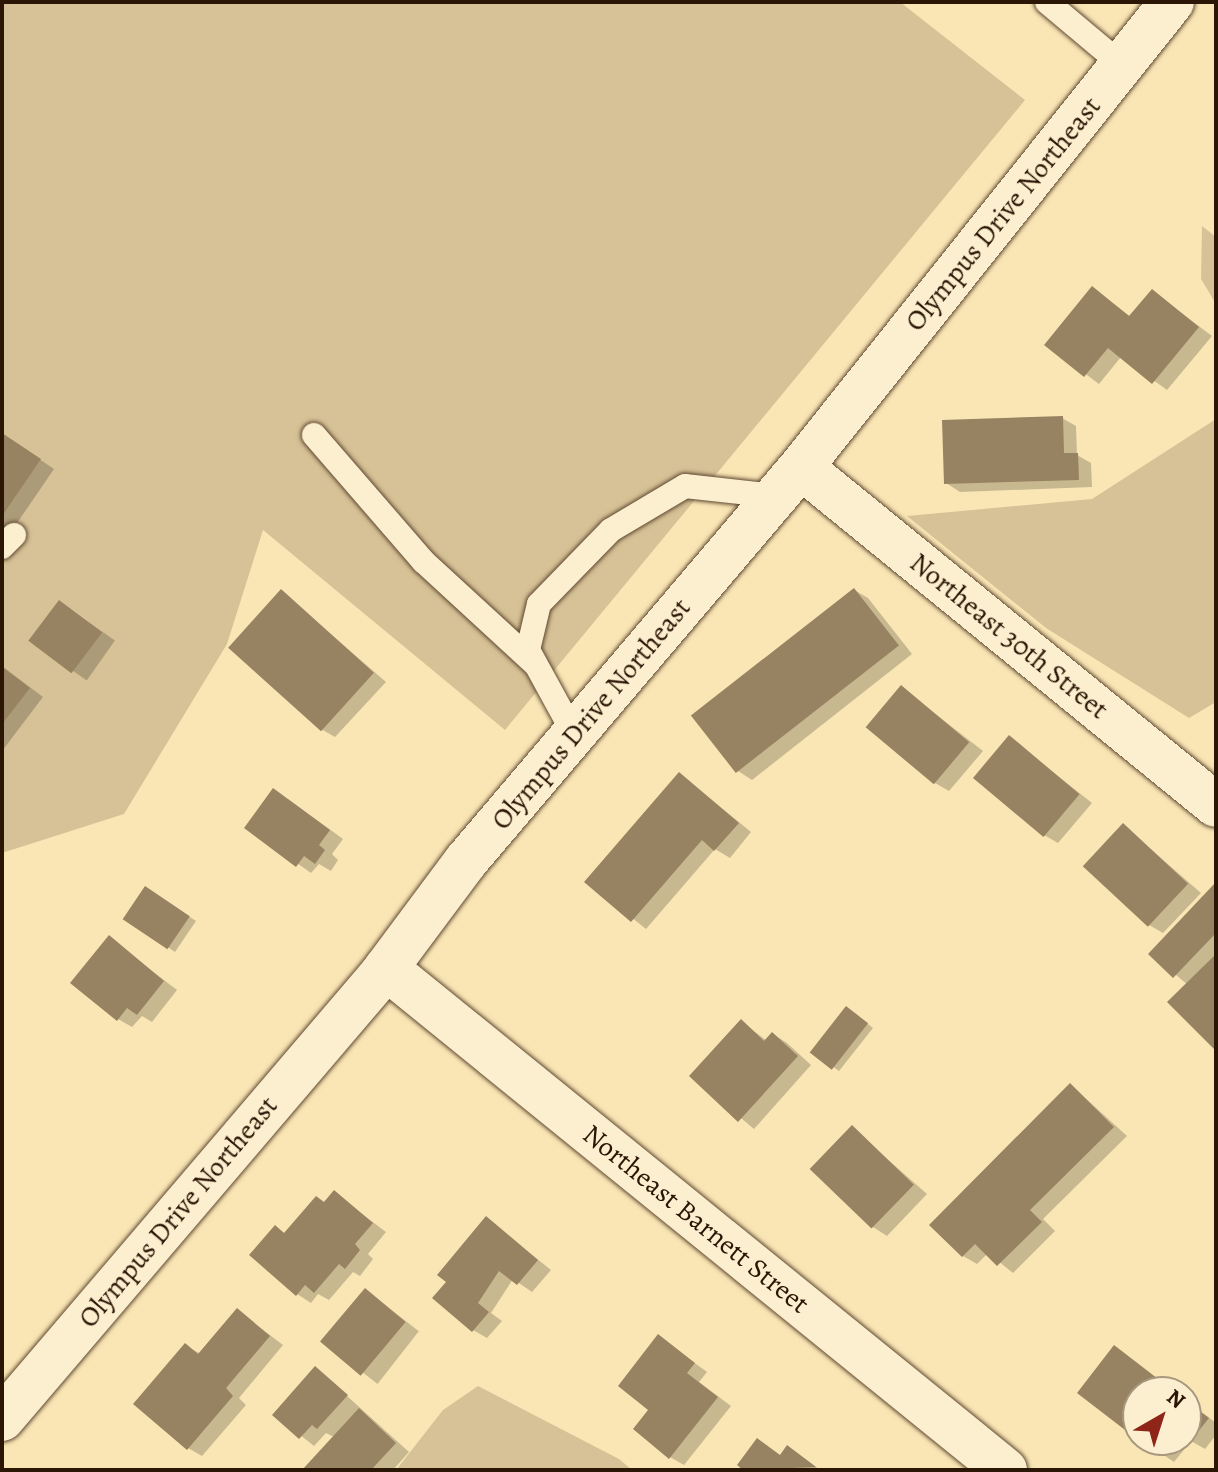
<!DOCTYPE html>
<style>
body{margin:0}
#map{position:relative;width:1218px;height:1472px;overflow:hidden;background:#fae6b5;font-family:Alegreya,serif}
div>[style]{position:absolute}
.green>*{inset:0;background:#d7c297}
.shadow>*{inset:0;background:#0003;transform-origin:0 0}
.building>*{inset:0;background:#978261;transform-origin:0 0}
.roads{filter:drop-shadow(0 0 2px #5f4931) drop-shadow(0 0 2px #5f4931)}
.lane>*{height:24px;margin:-12px;padding:0 12px;transform-origin:12px;border-radius:12px;background:#fcefcf}
.street>*{height:44px;margin:-22px;padding:0 22px;transform-origin:22px;border-radius:22px;background:#fcefcf}
span{translate:-50% -50%;white-space:nowrap;text-align:center;line-height:1.15;-webkit-text-stroke:7px #fcefcf;paint-order:stroke}
.street-label{font-size:28px;color:#2b1505}
.frame{position:absolute;inset:0;border:4px solid #2b1505;pointer-events:none}
.north{position:absolute;left:1122px;top:1376px;width:80px;height:80px;box-sizing:border-box;background:#fcefcf;border:2px solid #a8987e;border-radius:50%;rotate:39deg;font-size:22px;font-weight:700;line-height:32px;text-align:center;color:#2b1505}
.north::after{content:'';display:block;margin:auto;width:28px;height:36px;background:#8f2418;clip-path:polygon(50% 0,100% 100%,50% 72%,0 100%)}
</style>
<div id="map">
<div class="green">
<div style="clip-path:polygon(2px 2px,900px 2px,1025px 100px,505px 730px,263px 530px,227px 644px,124px 814px,2px 853px)"></div>
<div style="clip-path:polygon(1202px 226px,1216px 237px,1216px 304px,1201px 279px)"></div>
<div style="clip-path:polygon(1216px 419px,1216px 702px,1189px 718px,1046px 628px,907px 516px,1092px 499px)"></div>
<div style="clip-path:polygon(478px 1386px,619px 1459px,632px 1470px,396px 1470px,443px 1410px)"></div>
</div>
<div class="shadow">
<div style="clip-path:polygon(1092px 288px,1131px 317px,1152px 291px,1212px 336px,1167px 390px,1121px 357px,1099px 384px,1047px 345px)"></div>
<div style="clip-path:polygon(1062px 418px,1076px 426px,1077px 455px,1091px 463px,1092px 487px,960px 492px,946px 483px)"></div>
<div style="clip-path:polygon(2px 434px,54px 469px,2px 545px)"></div>
<div style="clip-path:polygon(854px 590px,868px 598px,912px 654px,752px 780px,738px 771px)"></div>
<div style="clip-path:polygon(281px 591px,386px 682px,335px 737px,321px 729px)"></div>
<div style="left:60px;top:602px;width:67px;height:49px;rotate:35deg"></div>
<div style="clip-path:polygon(2px 666px,43px 697px,2px 751px)"></div>
<div style="clip-path:polygon(902px 688px,983px 751px,949px 791px,935px 783px)"></div>
<div style="clip-path:polygon(1010px 738px,1092px 803px,1058px 843px,1044px 835px)"></div>
<div style="clip-path:polygon(680px 774px,751px 832px,730px 858px,715px 849px,646px 929px,587px 882px)"></div>
<div style="clip-path:polygon(288px 799px,343px 839px,332px 854px,338px 860px,331px 871px,319px 864px,311px 873px,247px 828px)"></div>
<div style="clip-path:polygon(1123px 825px,1201px 893px,1163px 933px,1149px 925px)"></div>
<div style="clip-path:polygon(1216px 885px,1216px 1049px,1188px 985px,1151px 954px)"></div>
<div style="clip-path:polygon(145px 888px,196px 921px,175px 952px,169px 948px)"></div>
<div style="clip-path:polygon(109px 938px,177px 990px,152px 1022px,142px 1016px,132px 1027px,118px 1019px)"></div>
<div style="clip-path:polygon(853px 1012px,873px 1028px,839px 1071px,812px 1052px)"></div>
<div style="clip-path:polygon(741px 1021px,767px 1041px,773px 1034px,787px 1043px,811px 1065px,754px 1129px,691px 1076px)"></div>
<div style="clip-path:polygon(1071px 1085px,1127px 1136px,1043px 1219px,1055px 1231px,1013px 1273px,988px 1253px,977px 1264px,963px 1256px)"></div>
<div style="clip-path:polygon(852px 1128px,927px 1194px,887px 1236px,873px 1227px)"></div>
<div style="clip-path:polygon(334px 1193px,386px 1232px,368px 1254px,373px 1259px,360px 1276px,353px 1272px,329px 1300px,318px 1294px,311px 1303px,297px 1294px,275px 1228px,286px 1234px)"></div>
<div style="clip-path:polygon(487px 1219px,551px 1270px,532px 1292px,513px 1279px,491px 1313px,502px 1321px,487px 1338px,473px 1330px,449px 1281px)"></div>
<div style="left:366px;top:1290px;width:67px;height:67px;rotate:38deg"></div>
<div style="clip-path:polygon(238px 1311px,283px 1345px,239px 1398px,246px 1405px,202px 1456px,188px 1448px,186px 1346px,201px 1354px)"></div>
<div style="clip-path:polygon(659px 1337px,707px 1372px,699px 1382px,731px 1406px,684px 1465px,670px 1457px,651px 1409px)"></div>
<div style="clip-path:polygon(316px 1368px,409px 1452px,393px 1470px,304px 1470px,334px 1437px,326px 1433px,314px 1446px,275px 1415px)"></div>
<div style="clip-path:polygon(1186px 1400px,1216px 1423px,1216px 1435px,1205px 1449px,1191px 1441px,1174px 1462px,1142px 1440px,1186px 1440px)"></div>
<div style="clip-path:polygon(781px 1456px,801px 1456px,820px 1470px,746px 1470px,739px 1465px)"></div>
</div>
<div class="building">
<div style="clip-path:polygon(1092px 286px,1129px 316px,1152px 289px,1199px 327px,1152px 384px,1108px 348px,1084px 377px,1044px 345px)"></div>
<div style="clip-path:polygon(1063px 416px,1064px 453px,1078px 453px,1079px 480px,944px 484px,942px 420px)"></div>
<div style="clip-path:polygon(2px 433px,41px 459px,2px 516px)"></div>
<div style="left:854px;top:588px;width:73px;height:207px;rotate:52deg"></div>
<div style="left:281px;top:589px;width:125px;height:79px;rotate:42deg"></div>
<div style="left:59px;top:600px;width:54px;height:51px;rotate:37deg"></div>
<div style="clip-path:polygon(2px 667px,30px 688px,2px 724px)"></div>
<div style="left:901px;top:685px;width:89px;height:55px;rotate:40deg"></div>
<div style="left:1009px;top:735px;width:92px;height:56px;rotate:40deg"></div>
<div style="clip-path:polygon(679px 772px,739px 823px,714px 851px,702px 840px,631px 922px,584px 882px)"></div>
<div style="clip-path:polygon(273px 788px,330px 830px,319px 845px,325px 850px,315px 864px,304px 856px,296px 867px,244px 828px)"></div>
<div style="left:1123px;top:823px;width:89px;height:59px;rotate:43deg"></div>
<div style="clip-path:polygon(1216px 882px,1216px 933px,1173px 978px,1148px 954px)"></div>
<div style="left:145px;top:886px;width:54px;height:40px;rotate:34deg"></div>
<div style="clip-path:polygon(109px 935px,164px 981px,137px 1015px,127px 1008px,117px 1021px,70px 983px)"></div>
<div style="clip-path:polygon(1216px 954px,1216px 1051px,1167px 1002px)"></div>
<div style="left:846px;top:1006px;width:28px;height:59px;rotate:38deg"></div>
<div style="clip-path:polygon(741px 1019px,764px 1041px,772px 1032px,798px 1056px,738px 1122px,689px 1076px)"></div>
<div style="clip-path:polygon(1070px 1083px,1114px 1127px,1030px 1210px,1042px 1222px,997px 1266px,975px 1244px,962px 1257px,929px 1225px)"></div>
<div style="left:852px;top:1125px;width:86px;height:61px;rotate:44deg"></div>
<div style="clip-path:polygon(334px 1190px,373px 1223px,355px 1244px,360px 1250px,345px 1269px,339px 1264px,314px 1293px,305px 1285px,296px 1296px,249px 1255px,275px 1225px,284px 1233px,316px 1196px,324px 1202px)"></div>
<div style="clip-path:polygon(486px 1216px,538px 1260px,517px 1285px,499px 1271px,478px 1303px,489px 1312px,472px 1332px,432px 1298px,446px 1282px,437px 1275px)"></div>
<div style="left:365px;top:1288px;width:53px;height:70px;rotate:40deg"></div>
<div style="clip-path:polygon(237px 1308px,270px 1336px,226px 1388px,233px 1396px,187px 1450px,133px 1404px,185px 1343px,198px 1354px)"></div>
<div style="clip-path:polygon(658px 1334px,695px 1363px,687px 1373px,718px 1397px,669px 1459px,633px 1429px,648px 1410px,618px 1386px)"></div>
<div style="clip-path:polygon(1114px 1345px,1175px 1392px,1138px 1392px,1138px 1440px,1077px 1393px)"></div>
<div style="clip-path:polygon(315px 1366px,348px 1395px,317px 1429px,312px 1425px,299px 1439px,272px 1415px)"></div>
<div style="clip-path:polygon(1186px 1401px,1209px 1418px,1189px 1443px,1186px 1440px)"></div>
<div style="clip-path:polygon(359px 1408px,396px 1443px,371px 1470px,302px 1470px)"></div>
<div style="clip-path:polygon(757px 1438px,780px 1455px,787px 1445px,816px 1467px,743px 1470px,737px 1465px)"></div>
<div style="clip-path:polygon(1139px 1440px,1172px 1440px,1159px 1456px)"></div>
</div>
<div class="roads">
<div class="lane">
<div style="left:1047px;top:2px;width:98px;rotate:40deg"></div>
<div style="left:314px;top:435px;width:167px;rotate:49.1deg"></div>
<div style="left:423px;top:561px;width:152px;rotate:42.6deg"></div>
<div style="left:2px;top:547px;width:17px;rotate:-45deg"></div>
<div style="left:574px;top:734px;width:96px;rotate:-118.7deg"></div>
<div style="left:528px;top:650px;width:47px;rotate:-76.6deg"></div>
<div style="left:539px;top:604px;width:103px;rotate:-45.8deg"></div>
<div style="left:611px;top:530px;width:86px;rotate:-30.7deg"></div>
<div style="left:685px;top:486px;width:92px;rotate:6.3deg"></div>
</div>
<div class="street">
<div style="left:801px;top:467px;width:535px;rotate:39.16deg"></div>
<div style="left:386px;top:968px;width:797px;rotate:39.04deg"></div>
<div style="left:2px;top:1419px;width:584px;rotate:-49.52deg"></div>
<div style="left:381px;top:975px;width:142px;rotate:-53.3deg"></div>
<div style="left:466px;top:861px;width:517px;rotate:-49.63deg"></div>
<div style="left:801px;top:467px;width:595px;rotate:-51.42deg"></div>
</div>
</div>
<div class="street-label">
<span style="left:1003px;top:214px;rotate:-51deg">Olympus Drive Northeast</span>
<span style="left:1009px;top:636px;rotate:39deg">Northeast 30th Street</span>
<span style="left:591px;top:714px;rotate:-50deg">Olympus Drive Northeast</span>
<span style="left:178px;top:1212px;rotate:-50deg">Olympus Drive Northeast</span>
<span style="left:696px;top:1219px;rotate:39deg">Northeast Barnett Street</span>
</div>
<div class="frame"></div>
<div class="north">N</div>
</div>
